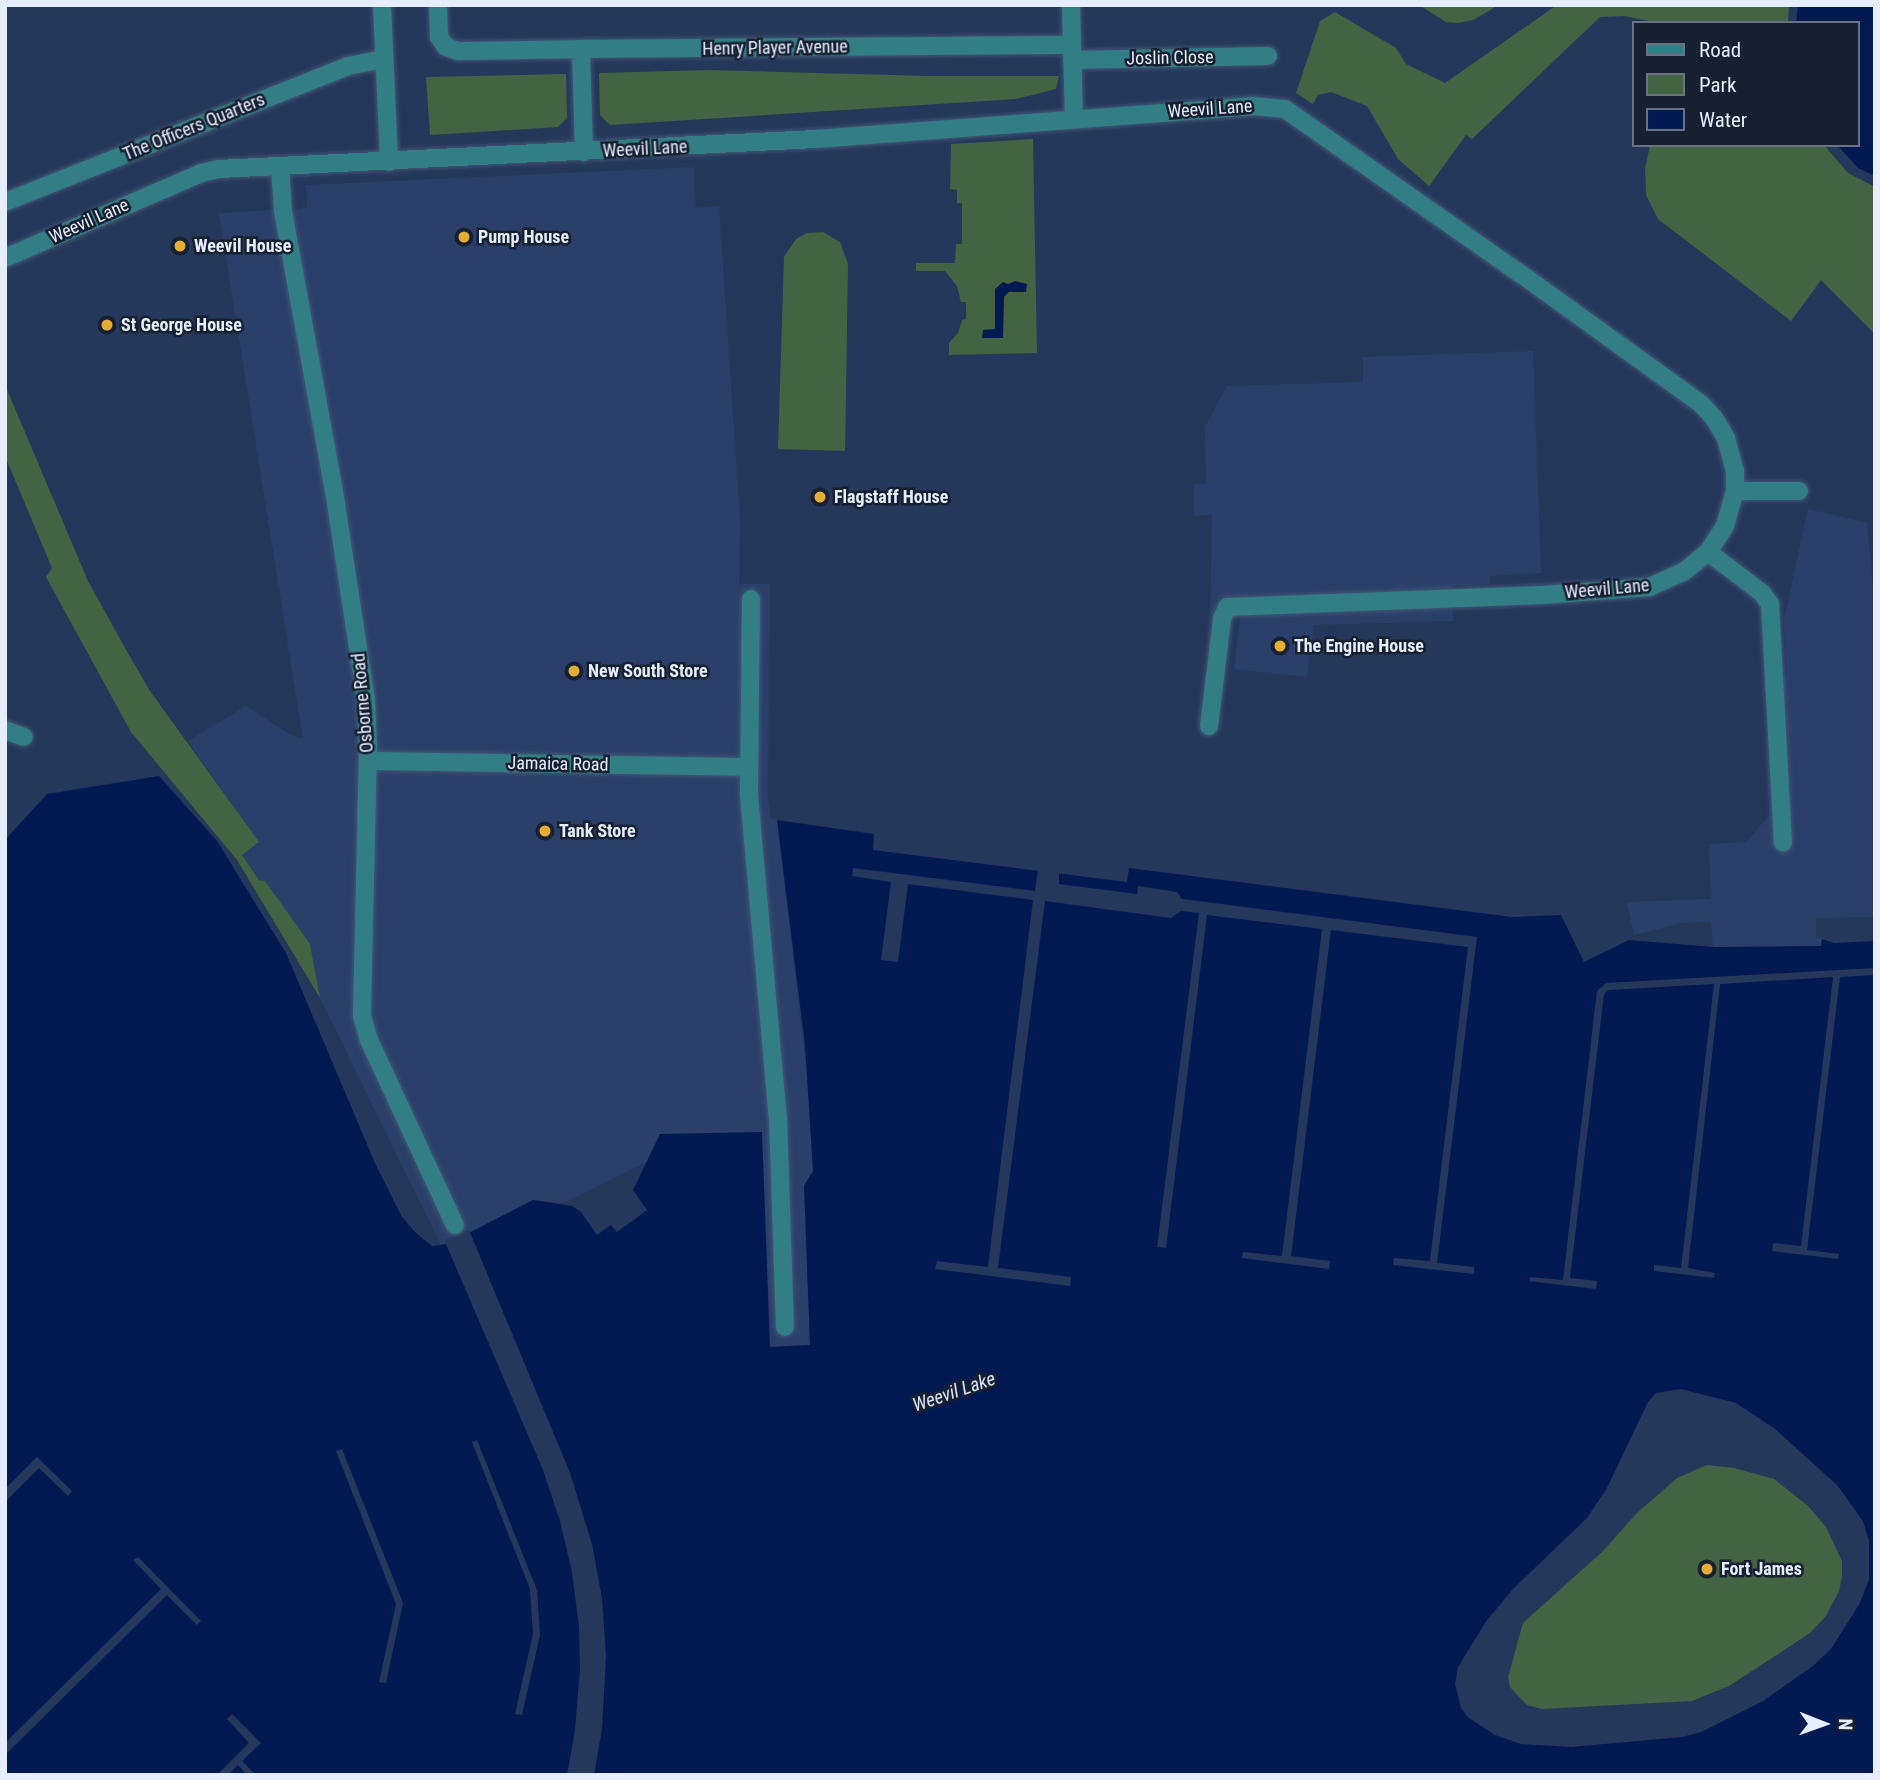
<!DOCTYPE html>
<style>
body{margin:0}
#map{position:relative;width:1880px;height:1780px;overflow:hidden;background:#25385c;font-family:"Roboto Condensed",sans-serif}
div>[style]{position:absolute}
.built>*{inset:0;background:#2a406b}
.green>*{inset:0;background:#446342}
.water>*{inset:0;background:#021a51}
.pier>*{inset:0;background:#25385c}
.roads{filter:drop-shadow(0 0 2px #445576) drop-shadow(0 0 2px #445576)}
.minor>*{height:18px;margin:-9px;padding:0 9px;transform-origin:9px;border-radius:9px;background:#327e85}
.dots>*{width:19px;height:19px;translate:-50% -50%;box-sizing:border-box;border:4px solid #172030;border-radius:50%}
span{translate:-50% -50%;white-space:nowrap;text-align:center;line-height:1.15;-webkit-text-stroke:5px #172030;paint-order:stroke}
.street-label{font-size:18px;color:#e6edfc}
.poi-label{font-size:18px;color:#e6edfc;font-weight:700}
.left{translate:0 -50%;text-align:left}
.water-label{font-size:19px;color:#dae4f6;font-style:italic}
.frame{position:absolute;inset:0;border:7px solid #e6edfc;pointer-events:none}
.legend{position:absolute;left:1632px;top:21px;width:228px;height:126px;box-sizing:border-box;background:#172030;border:2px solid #6a7282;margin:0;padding:9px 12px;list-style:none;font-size:21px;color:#e6edfc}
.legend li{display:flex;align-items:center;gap:14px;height:35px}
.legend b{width:35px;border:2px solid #6a7282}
.north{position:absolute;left:1789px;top:1689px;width:70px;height:70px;-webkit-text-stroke:5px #172030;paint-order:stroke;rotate:91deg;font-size:19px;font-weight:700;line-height:28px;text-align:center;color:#e6edfc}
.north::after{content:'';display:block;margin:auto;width:24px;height:32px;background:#e6edfc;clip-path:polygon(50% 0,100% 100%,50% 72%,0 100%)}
</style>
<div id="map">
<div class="built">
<div style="clip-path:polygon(694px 167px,695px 208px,719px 206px,740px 520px,739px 584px,770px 584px,768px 796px,771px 818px,777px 820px,809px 1095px,813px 1171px,804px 1186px,810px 1345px,769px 1347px,761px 1132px,660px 1134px,648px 1161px,563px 1203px,533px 1200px,476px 1231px,441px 1245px,320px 998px,310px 944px,265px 881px,260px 880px,242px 855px,258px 842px,188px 741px,246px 706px,290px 735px,303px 739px,219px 213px,307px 208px,306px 185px)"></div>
<div style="clip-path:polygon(1533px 351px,1541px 573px,1490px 576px,1490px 584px,1452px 586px,1453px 621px,1314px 625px,1307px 677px,1234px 669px,1240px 617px,1210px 615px,1212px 515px,1194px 516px,1194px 484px,1206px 484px,1205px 427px,1227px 386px,1363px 382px,1363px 357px)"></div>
<div style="clip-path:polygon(1808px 509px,1867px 523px,1875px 612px,1875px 917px,1816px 918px,1816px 938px,1822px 939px,1821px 946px,1713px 947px,1711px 923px,1702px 922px,1681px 923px,1634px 935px,1627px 902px,1711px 899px,1709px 844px,1746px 842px,1770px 815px,1768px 676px,1787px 675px,1784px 620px)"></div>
</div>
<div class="green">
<div style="clip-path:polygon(1419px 5px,1499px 5px,1473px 20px,1458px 23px,1446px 22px)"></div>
<div style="clip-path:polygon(1557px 5px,1789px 5px,1788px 23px,1660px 23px,1624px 16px,1600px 17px,1472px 139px,1466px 135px,1429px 186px,1398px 159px,1367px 106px,1331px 92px,1318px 95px,1313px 104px,1296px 93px,1320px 21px,1335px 12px,1396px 48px,1406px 64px,1445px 83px)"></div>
<div style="clip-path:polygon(709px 70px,928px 76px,1059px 76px,1056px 89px,1016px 99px,610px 125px,600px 115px,599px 73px)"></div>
<div style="clip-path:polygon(566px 74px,567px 118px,558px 127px,430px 135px,426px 77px)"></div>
<div style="clip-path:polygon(1033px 139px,1037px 353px,949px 355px,949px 343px,958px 333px,962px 320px,966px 319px,966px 302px,961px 302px,957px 286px,945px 271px,916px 271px,916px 263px,955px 263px,956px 244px,962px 244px,962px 203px,957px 203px,957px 190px,950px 189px,951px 144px)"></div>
<div style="clip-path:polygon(1650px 145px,1824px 145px,1848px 173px,1875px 187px,1875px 334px,1821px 280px,1791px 321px,1658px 219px,1646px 195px,1645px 169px)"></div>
<div style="clip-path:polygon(823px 232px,840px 242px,848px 264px,845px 451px,778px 449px,784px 257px,796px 239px,807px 233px)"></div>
<div style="clip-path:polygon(5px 385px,88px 581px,129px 655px,150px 691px,259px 842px,242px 855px,259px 880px,265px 881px,310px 944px,320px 998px,237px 860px,131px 732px,46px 577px,52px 568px,5px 456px)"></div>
<div style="clip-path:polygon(1707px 1465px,1734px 1468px,1774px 1479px,1808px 1506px,1826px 1527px,1842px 1561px,1842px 1577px,1839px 1591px,1826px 1616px,1810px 1633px,1729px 1686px,1692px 1701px,1542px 1709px,1527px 1705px,1510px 1687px,1508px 1677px,1523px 1623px,1602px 1552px,1637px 1513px,1677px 1478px)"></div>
</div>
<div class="water">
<div style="clip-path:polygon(1798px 5px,1875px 5px,1875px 176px,1858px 168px,1837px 145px,1857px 145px,1857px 23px,1796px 23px)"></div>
<div style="clip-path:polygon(1015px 281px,1027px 284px,1026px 292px,1009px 292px,1004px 297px,1003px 338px,982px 338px,983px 330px,995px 329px,995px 289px,1003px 282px,1008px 284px)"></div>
<div style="clip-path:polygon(evenodd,159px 776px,217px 841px,286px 953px,375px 1163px,402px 1217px,416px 1233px,432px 1246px,447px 1244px,533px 1200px,572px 1206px,581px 1212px,597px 1235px,611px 1225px,617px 1232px,647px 1210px,633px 1190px,660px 1134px,762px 1132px,770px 1347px,810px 1345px,804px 1186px,813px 1171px,805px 1045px,777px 820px,874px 834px,873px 850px,1127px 882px,1129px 868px,1512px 917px,1561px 915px,1584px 962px,1629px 940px,1713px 947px,1821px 946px,1822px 939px,1834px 943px,1875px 941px,1875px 1775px,5px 1775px,5px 840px,47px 794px,159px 776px,1681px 1389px,1736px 1403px,1775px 1429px,1837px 1485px,1863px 1521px,1869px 1541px,1869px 1579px,1860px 1603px,1831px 1649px,1813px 1666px,1763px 1701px,1701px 1732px,1682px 1737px,1571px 1747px,1521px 1744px,1495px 1735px,1469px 1718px,1461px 1708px,1455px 1684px,1458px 1667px,1487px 1620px,1514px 1588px,1587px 1518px,1607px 1488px,1648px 1402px,1656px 1393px,1681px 1389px)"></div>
</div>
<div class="pier">
<div style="clip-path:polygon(853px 868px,1035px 891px,1038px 870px,1059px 873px,1059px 884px,1137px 894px,1138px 886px,1177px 892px,1182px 899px,1477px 937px,1437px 1263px,1474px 1267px,1474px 1274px,1393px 1265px,1394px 1258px,1430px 1261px,1468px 947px,1331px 930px,1291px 1256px,1330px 1261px,1329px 1269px,1242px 1258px,1243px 1252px,1282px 1256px,1322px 929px,1207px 915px,1166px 1248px,1157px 1247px,1199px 913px,1181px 911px,1171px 918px,1045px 901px,998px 1268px,1071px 1277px,1070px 1286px,935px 1269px,937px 1261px,988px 1267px,1033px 900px,908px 884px,898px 962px,881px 960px,891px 882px,852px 876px)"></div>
<div style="clip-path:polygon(1875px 968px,1875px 975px,1840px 977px,1807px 1250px,1839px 1254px,1838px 1259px,1772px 1251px,1773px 1243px,1801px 1246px,1833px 977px,1720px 984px,1688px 1268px,1715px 1273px,1714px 1278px,1654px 1271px,1654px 1265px,1681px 1268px,1714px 984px,1608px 990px,1604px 994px,1570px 1278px,1597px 1281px,1596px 1289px,1529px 1281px,1530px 1277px,1563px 1280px,1597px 991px,1606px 983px)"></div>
<div style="clip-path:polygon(469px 1230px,570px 1473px,592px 1544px,602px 1598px,606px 1656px,602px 1729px,594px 1775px,567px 1775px,575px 1730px,580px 1669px,579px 1627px,572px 1572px,560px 1521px,543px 1470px,446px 1244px,445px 1240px)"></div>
<div style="clip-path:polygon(477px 1440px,537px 1590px,540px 1635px,522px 1715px,515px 1714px,533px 1634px,530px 1589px,472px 1442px)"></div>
<div style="clip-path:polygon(342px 1449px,403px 1603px,386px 1683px,379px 1682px,396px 1604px,336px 1451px)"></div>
<div style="clip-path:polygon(37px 1457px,72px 1491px,68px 1496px,39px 1468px,5px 1502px,5px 1489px)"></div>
<div style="clip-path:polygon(138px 1557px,201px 1621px,197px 1625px,167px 1595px,5px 1755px,5px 1743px,161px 1589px,133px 1560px)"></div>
<div style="clip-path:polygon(232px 1714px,261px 1743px,242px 1761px,256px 1775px,247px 1775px,238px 1765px,228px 1775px,217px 1775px,249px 1743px,227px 1719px)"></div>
</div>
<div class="roads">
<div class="minor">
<div style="left:382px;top:5px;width:157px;rotate:87.4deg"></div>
<div style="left:438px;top:5px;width:32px;rotate:88deg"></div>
<div style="left:439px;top:37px;width:12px;rotate:55deg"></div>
<div style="left:446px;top:47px;width:13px;rotate:18deg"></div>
<div style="left:458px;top:51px;width:123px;rotate:-0.9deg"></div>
<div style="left:1071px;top:5px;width:114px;rotate:88.5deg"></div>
<div style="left:1072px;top:60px;width:196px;rotate:-1.2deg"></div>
<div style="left:584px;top:152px;width:103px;rotate:-91.7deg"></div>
<div style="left:581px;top:49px;width:491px;rotate:-0.5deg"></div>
<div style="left:280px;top:167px;width:44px;rotate:86.1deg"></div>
<div style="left:283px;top:211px;width:298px;rotate:79.7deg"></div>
<div style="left:336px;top:504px;width:198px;rotate:81.3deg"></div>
<div style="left:366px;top:700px;width:48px;rotate:87.6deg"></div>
<div style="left:368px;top:748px;width:268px;rotate:91.3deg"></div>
<div style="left:362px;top:1016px;width:25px;rotate:74deg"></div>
<div style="left:369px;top:1040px;width:204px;rotate:65.1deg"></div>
<div style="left:5px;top:202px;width:369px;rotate:-21.6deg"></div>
<div style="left:348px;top:66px;width:37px;rotate:-11deg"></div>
<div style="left:5px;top:258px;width:214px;rotate:-23.4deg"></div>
<div style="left:201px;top:173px;width:18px;rotate:-13deg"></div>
<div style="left:219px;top:169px;width:598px;rotate:-2.88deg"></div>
<div style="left:816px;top:139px;width:437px;rotate:-4.3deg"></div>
<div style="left:1252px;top:106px;width:33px;rotate:5deg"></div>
<div style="left:1285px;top:109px;width:288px;rotate:35deg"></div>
<div style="left:1521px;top:274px;width:222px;rotate:35.8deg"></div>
<div style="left:1701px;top:404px;width:19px;rotate:47deg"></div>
<div style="left:1714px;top:418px;width:23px;rotate:59deg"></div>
<div style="left:1726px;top:438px;width:34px;rotate:75deg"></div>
<div style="left:1735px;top:471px;width:20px;rotate:90deg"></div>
<div style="left:1735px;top:491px;width:36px;rotate:106deg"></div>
<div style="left:1725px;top:526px;width:31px;rotate:123deg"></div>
<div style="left:1708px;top:552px;width:32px;rotate:141deg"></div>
<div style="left:1683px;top:572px;width:36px;rotate:156deg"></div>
<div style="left:1650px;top:587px;width:108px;rotate:175.8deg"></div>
<div style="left:1542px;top:595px;width:315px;rotate:177.8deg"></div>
<div style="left:1227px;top:607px;width:13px;rotate:113deg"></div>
<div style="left:1222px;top:619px;width:108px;rotate:96.9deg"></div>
<div style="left:1735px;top:491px;width:64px"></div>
<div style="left:1708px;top:552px;width:68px;rotate:37.2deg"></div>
<div style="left:1762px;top:593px;width:14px;rotate:54deg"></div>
<div style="left:1770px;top:604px;width:239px;rotate:86.9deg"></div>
<div style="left:751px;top:599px;width:196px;rotate:90.6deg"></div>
<div style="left:749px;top:795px;width:324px;rotate:84.9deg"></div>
<div style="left:778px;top:1118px;width:209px;rotate:88.1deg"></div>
<div style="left:5px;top:730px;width:20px;rotate:20deg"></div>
<div style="left:368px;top:761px;width:381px;rotate:0.9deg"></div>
</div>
</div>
<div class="dots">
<div style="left:464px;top:237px;background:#e4ad35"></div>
<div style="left:180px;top:246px;background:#e4ad35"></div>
<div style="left:107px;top:325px;background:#e4ad35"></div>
<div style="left:820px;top:497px;background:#e4ad35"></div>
<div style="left:1280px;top:646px;background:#e4ad35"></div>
<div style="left:574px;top:671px;background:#e4ad35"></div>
<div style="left:545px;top:831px;background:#e4ad35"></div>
<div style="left:1707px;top:1569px;background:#e4ad35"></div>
</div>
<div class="street-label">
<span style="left:775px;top:48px;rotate:-1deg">Henry Player Avenue</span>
<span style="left:1170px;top:58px;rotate:-1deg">Joslin Close</span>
<span style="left:1210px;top:109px;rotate:-4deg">Weevil Lane</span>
<span style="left:194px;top:127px;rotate:-22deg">The Officers Quarters</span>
<span style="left:645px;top:149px;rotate:-3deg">Weevil Lane</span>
<span style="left:89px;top:221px;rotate:-24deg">Weevil Lane</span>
<span style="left:1607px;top:589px;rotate:-5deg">Weevil Lane</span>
<span style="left:363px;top:703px;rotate:-95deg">Osborne Road</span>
<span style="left:558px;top:764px;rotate:1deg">Jamaica Road</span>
</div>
<div class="poi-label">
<span class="left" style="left:478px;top:237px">Pump House</span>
<span class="left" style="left:194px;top:246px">Weevil House</span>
<span class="left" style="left:121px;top:325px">St George House</span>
<span class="left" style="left:834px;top:497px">Flagstaff House</span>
<span class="left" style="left:1294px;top:646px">The Engine House</span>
<span class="left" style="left:588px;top:671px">New South Store</span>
<span class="left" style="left:559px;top:831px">Tank Store</span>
<span class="left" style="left:1721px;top:1569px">Fort James</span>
</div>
<div class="water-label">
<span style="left:954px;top:1392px;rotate:-19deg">Weevil Lake</span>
</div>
<div class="frame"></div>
<ul class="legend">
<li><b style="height:9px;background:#327e85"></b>Road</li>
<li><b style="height:19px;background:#446342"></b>Park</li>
<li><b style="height:19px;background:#021a51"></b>Water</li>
</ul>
<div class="north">N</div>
</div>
